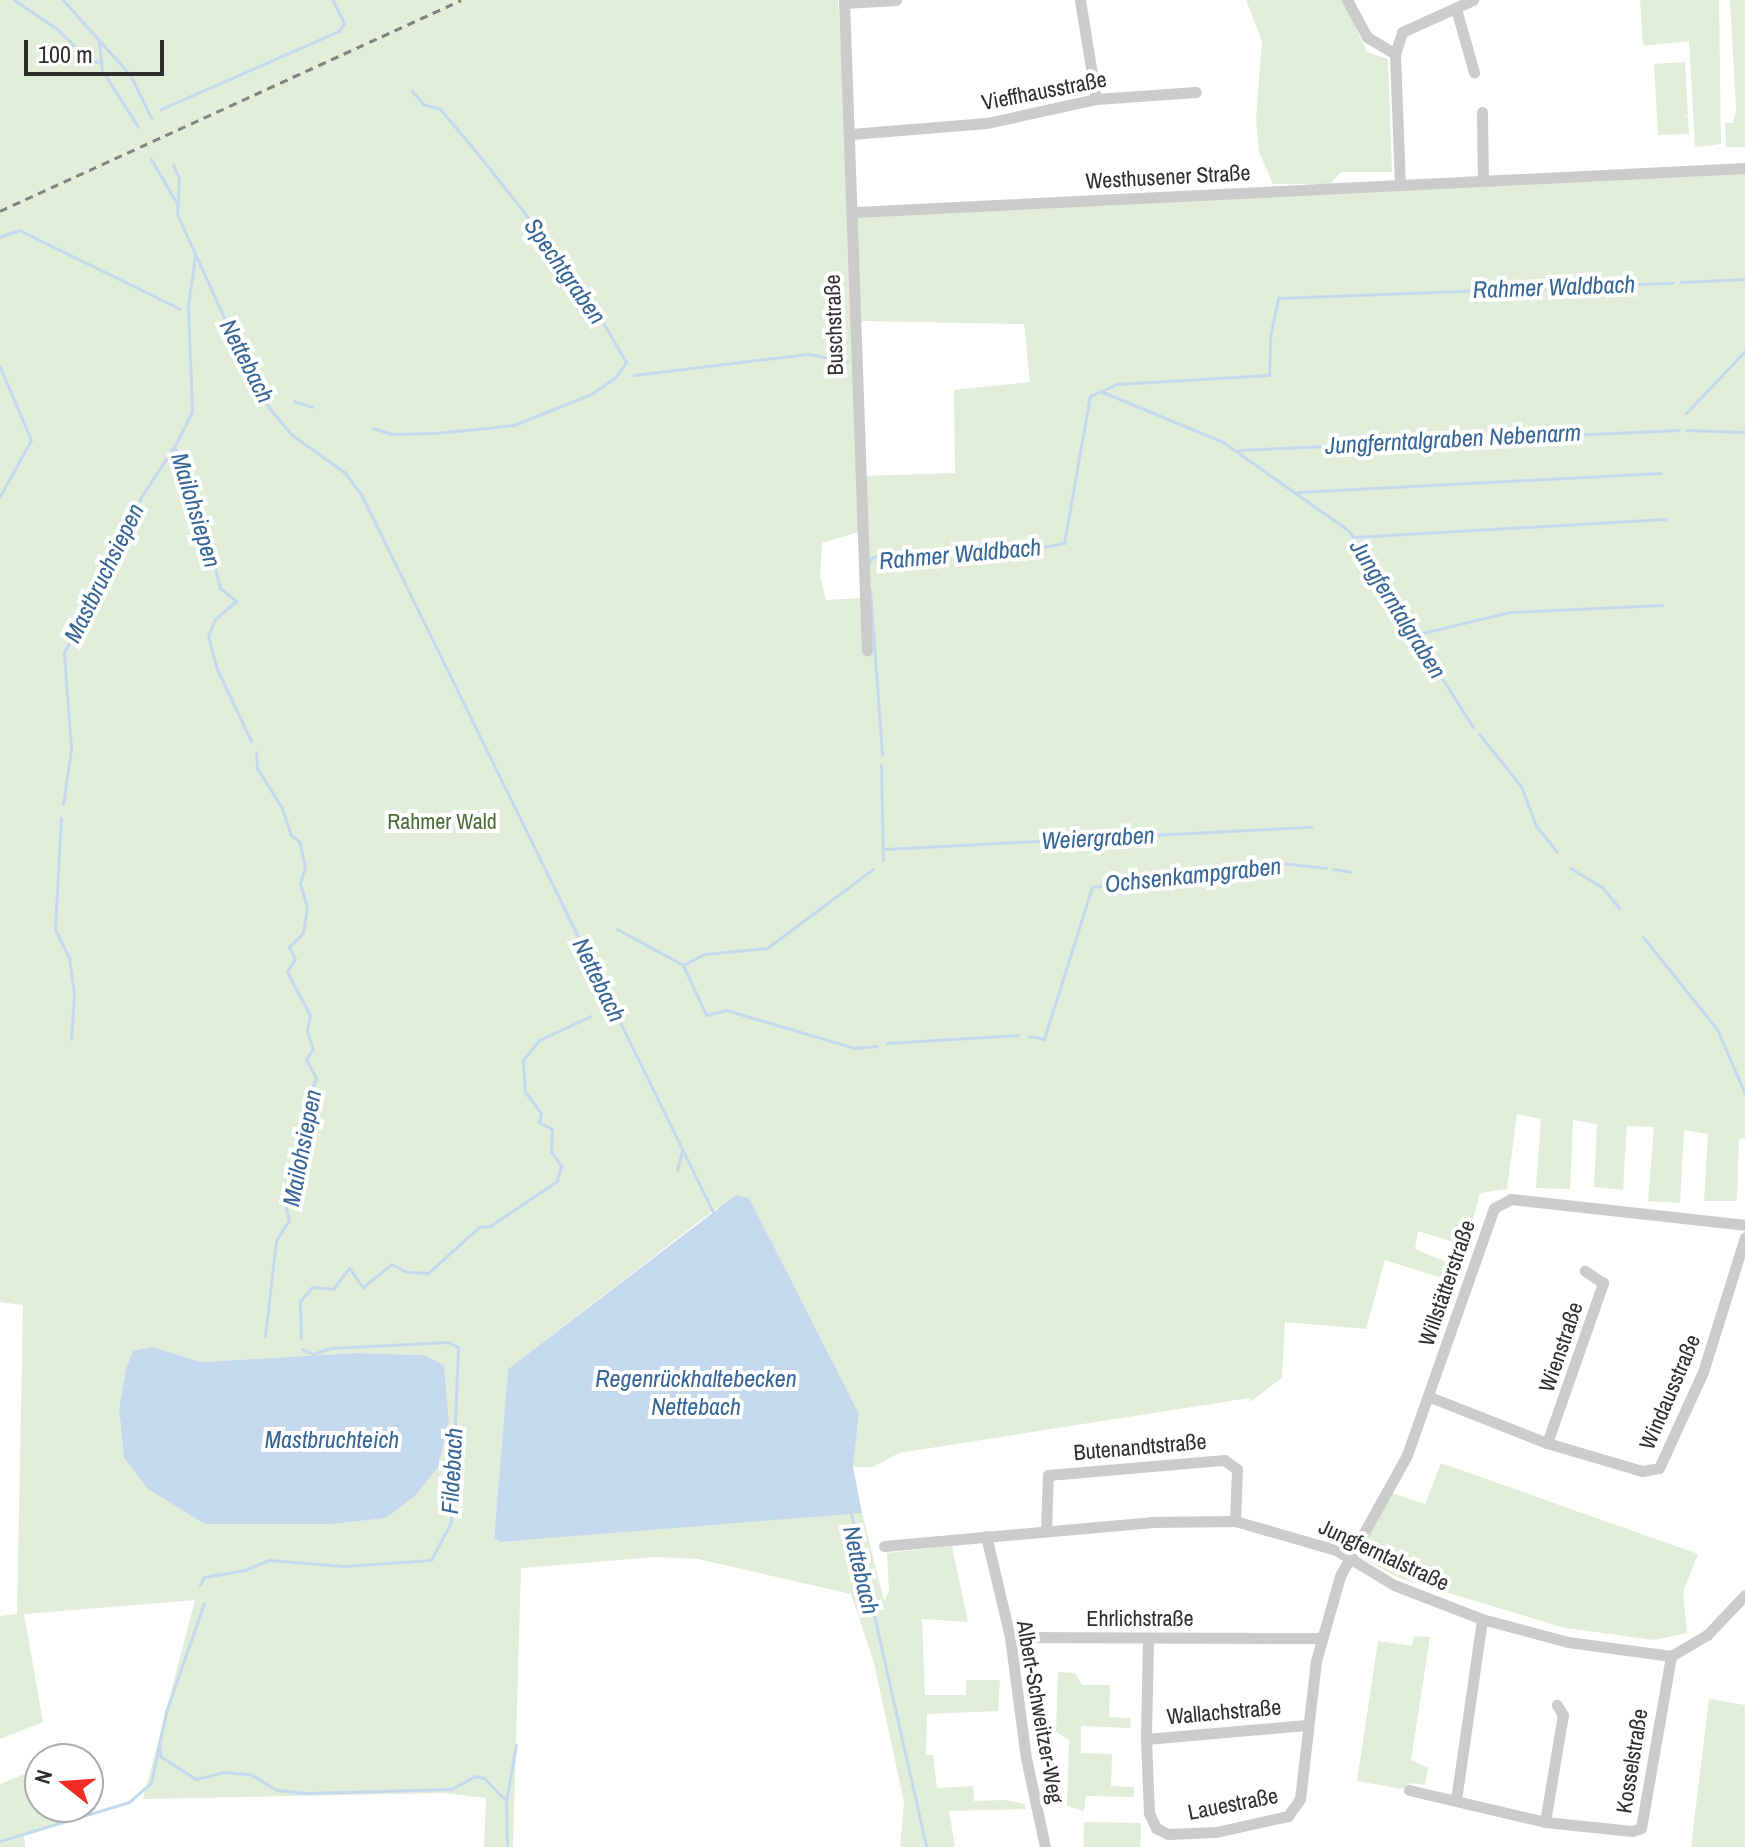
<!DOCTYPE html>
<meta charset="utf-8">
<style>
body{margin:0}
#map{position:relative;width:1745px;height:1847px;overflow:hidden;background:#fff;font-family:"Archivo Narrow",sans-serif}
div>[style]{position:absolute}
.green>*{inset:0;background:#e2edda;transform-origin:0 0}
.water>*{inset:0;background:#c5d9ee}
.stream>*{height:3px;margin:-1.5px;padding:0 1.5px;transform-origin:1.5px;border-radius:1.5px;background:#c5d9ee}
.minor>*{height:11px;margin:-5.5px;padding:0 5.5px;transform-origin:5.5px;border-radius:5.5px;background:#cbcbcb}
.rail>*{height:3px;margin-top:-1.5px;transform-origin:0;background:repeating-linear-gradient(90deg,#838383 0 8px,transparent 0 14px)}
span{translate:-50% -50%;white-space:nowrap;text-align:center;line-height:1.15;-webkit-text-stroke:8px #fff;paint-order:stroke}
.street-label{font-size:22px;color:#2e2e2e}
.park-label{font-size:22px;color:#4a6d38}
.water-label{font-size:24px;color:#366596;font-style:italic}
.north{position:absolute;left:24px;top:1743px;width:80px;height:80px;box-sizing:border-box;background:#fff;border:2px solid #ababab;border-radius:50%;rotate:287deg;font-size:22px;font-weight:700;line-height:32px;text-align:center;color:#2e2e2e}
.north::after{content:'';display:block;margin:auto;width:28px;height:36px;background:#f22d23;clip-path:polygon(50% 0,100% 100%,50% 72%,0 100%)}
.scale{position:absolute;left:24px;top:40px;width:140px;height:36px;box-sizing:border-box;border:4px solid #2e2e2e;border-top:0;padding-left:10px;font-size:24px;line-height:28px;white-space:nowrap;color:#2e2e2e;-webkit-text-stroke:6px #fff;paint-order:stroke}
</style>
<div id="map">
<div class="green">
<div style="clip-path:polygon(evenodd,0 0,838px 0,852px 216px,1745px 173px,1745px 1138px,1739px 1139px,1737px 1201px,1704px 1201px,1708px 1134px,1684px 1130px,1680px 1203px,1648px 1201px,1654px 1127px,1627px 1126px,1623px 1190px,1594px 1187px,1597px 1124px,1573px 1120px,1570px 1189px,1536px 1188px,1541px 1119px,1517px 1114px,1507px 1189px,1480px 1193px,1466px 1246px,1418px 1231px,1415px 1249px,1461px 1268px,1457px 1283px,1385px 1260px,1366px 1329px,1285px 1322px,1282px 1378px,1250px 1402px,1249px 1398px,899px 1453px,873px 1467px,853px 1467px,859px 1414px,718px 1207px,508px 1369px,494px 1537px,862px 1513px,884px 1601px,889px 1592px,887px 1553px,952px 1546px,968px 1622px,922px 1619px,925px 1695px,966px 1695px,966px 1680px,1000px 1680px,998px 1711px,927px 1714px,926px 1755px,933px 1755px,937px 1788px,973px 1786px,974px 1801px,1005px 1800px,1025px 1804px,1026px 1809px,949px 1811px,955px 1847px,900px 1847px,904px 1802px,874px 1663px,851px 1594px,698px 1559px,655px 1557px,521px 1568px,513px 1847px,484px 1847px,486px 1798px,444px 1793px,143px 1799px,195px 1600px,24px 1614px,43px 1722px,0 1739px,0 1616px,17px 1614px,23px 1305px,0 1302px,0 0,863px 321px,1024px 324px,1030px 382px,954px 390px,955px 473px,864px 476px,858px 326px,863px 321px,0 0,859px 532px,861px 598px,826px 600px,820px 576px,822px 543px,859px 532px,0 0,152px 1348px,201px 1362px,357px 1353px,424px 1355px,444px 1365px,449px 1421px,385px 1518px,334px 1524px,204px 1524px,124px 1458px,119px 1409px,126px 1369px,152px 1348px)"></div>
<div style="clip-path:polygon(1246px 0,1343px 0,1367px 52px,1388px 59px,1392px 172px,1341px 172px,1330px 184px,1273px 184px,1259px 152px,1256px 119px,1262px 41px)"></div>
<div style="clip-path:polygon(1640px 0,1719px 0,1721px 144px,1695px 147px,1689px 41px,1643px 46px)"></div>
<div style="clip-path:polygon(1730px 0,1745px 0,1745px 147px,1726px 147px,1725px 123px,1733px 123px,1736px 111px)"></div>
<div style="clip-path:polygon(1685px 62px,1688px 116px,1682px 117px,1688px 117px,1689px 134px,1658px 135px,1654px 64px)"></div>
<div style="clip-path:polygon(1441px 1463px,1698px 1554px,1683px 1592px,1687px 1633px,1654px 1640px,1565px 1628px,1399px 1578px,1358px 1556px,1392px 1493px,1425px 1504px)"></div>
<div style="clip-path:polygon(1414px 1636px,1430px 1637px,1411px 1760px,1428px 1768px,1425px 1785px,1411px 1783px,1403px 1789px,1357px 1781px,1378px 1641px,1412px 1646px)"></div>
<div style="clip-path:polygon(1058px 1672px,1075px 1673px,1082px 1685px,1110px 1685px,1109px 1717px,1131px 1718px,1130px 1728px,1081px 1726px,1081px 1753px,1112px 1754px,1111px 1786px,1134px 1787px,1134px 1797px,1086px 1796px,1084px 1811px,1067px 1806px,1069px 1740px,1056px 1732px)"></div>
<div style="clip-path:polygon(1709px 1699px,1745px 1705px,1745px 1847px,1691px 1847px)"></div>
<div style="clip-path:polygon(40px 1768px,40px 1807px,59px 1807px,62px 1822px,24px 1835px,25px 1847px,0 1847px,0 1784px)"></div>
<div style="left:1084px;top:1822px;width:57px;height:25px;rotate:1deg"></div>
</div>
<div class="water">
<div style="clip-path:polygon(736px 1195px,749px 1198px,859px 1414px,853px 1467px,862px 1513px,500px 1542px,494px 1538px,508px 1369px)"></div>
<div style="clip-path:polygon(152px 1347px,201px 1362px,357px 1353px,424px 1355px,444px 1365px,449px 1421px,438px 1467px,415px 1496px,386px 1518px,334px 1524px,205px 1524px,148px 1489px,124px 1458px,119px 1409px,126px 1369px,133px 1351px)"></div>
</div>
<div class="stream">
<div style="left:14px;top:0;width:52px;rotate:34deg"></div>
<div style="left:57px;top:29px;width:46px;rotate:44.1deg"></div>
<div style="left:90px;top:61px;width:8px;rotate:7deg"></div>
<div style="left:63px;top:0;width:102px;rotate:48.2deg"></div>
<div style="left:131px;top:76px;width:47px;rotate:64.5deg"></div>
<div style="left:99px;top:43px;width:27px;rotate:84deg"></div>
<div style="left:102px;top:70px;width:67px;rotate:57.7deg"></div>
<div style="left:161px;top:109px;width:194px;rotate:-23.7deg"></div>
<div style="left:339px;top:31px;width:9px;rotate:-58deg"></div>
<div style="left:344px;top:23px;width:25px;rotate:-116deg"></div>
<div style="left:151px;top:159px;width:50px;rotate:59.8deg"></div>
<div style="left:173px;top:165px;width:14px;rotate:65deg"></div>
<div style="left:179px;top:178px;width:36px;rotate:93deg"></div>
<div style="left:177px;top:214px;width:201px;rotate:65.6deg"></div>
<div style="left:260px;top:397px;width:50px;rotate:49.9deg"></div>
<div style="left:292px;top:435px;width:64px;rotate:35.4deg"></div>
<div style="left:344px;top:472px;width:28px;rotate:52deg"></div>
<div style="left:361px;top:494px;width:800px;rotate:63.88deg"></div>
<div style="left:0;top:237px;width:20px;rotate:-20deg"></div>
<div style="left:19px;top:230px;width:179px;rotate:26.1deg"></div>
<div style="left:195px;top:256px;width:50px;rotate:98deg"></div>
<div style="left:188px;top:306px;width:106px;rotate:87.8deg"></div>
<div style="left:192px;top:412px;width:39px;rotate:117deg"></div>
<div style="left:174px;top:447px;width:38px;rotate:62deg"></div>
<div style="left:192px;top:481px;width:111px;rotate:75.3deg"></div>
<div style="left:220px;top:588px;width:21px;rotate:39deg"></div>
<div style="left:236px;top:601px;width:28px;rotate:139deg"></div>
<div style="left:215px;top:619px;width:18px;rotate:112deg"></div>
<div style="left:208px;top:636px;width:34px;rotate:75deg"></div>
<div style="left:217px;top:669px;width:80px;rotate:64.7deg"></div>
<div style="left:1681px;top:282px;width:64px;rotate:-2.7deg"></div>
<div style="left:0;top:367px;width:79px;rotate:67deg"></div>
<div style="left:31px;top:440px;width:64px;rotate:119deg"></div>
<div style="left:634px;top:375px;width:175px;rotate:-6.9deg"></div>
<div style="left:808px;top:354px;width:40px;rotate:10deg"></div>
<div style="left:1100px;top:391px;width:133px;rotate:22.5deg"></div>
<div style="left:1223px;top:442px;width:154px;rotate:35.2deg"></div>
<div style="left:1349px;top:531px;width:232px;rotate:57.7deg"></div>
<div style="left:294px;top:401px;width:19px;rotate:18deg"></div>
<div style="left:1686px;top:413px;width:86px;rotate:-46.4deg"></div>
<div style="left:373px;top:428px;width:20px;rotate:18deg"></div>
<div style="left:392px;top:434px;width:44px;rotate:-1.3deg"></div>
<div style="left:436px;top:433px;width:78px;rotate:-5.9deg"></div>
<div style="left:514px;top:425px;width:83px;rotate:-21.9deg"></div>
<div style="left:591px;top:394px;width:29px;rotate:-34deg"></div>
<div style="left:615px;top:378px;width:19px;rotate:-55deg"></div>
<div style="left:626px;top:362px;width:86px;rotate:-120.2deg"></div>
<div style="left:583px;top:288px;width:162px;rotate:-128deg"></div>
<div style="left:483px;top:160px;width:67px;rotate:-130.1deg"></div>
<div style="left:440px;top:109px;width:18px;rotate:-164deg"></div>
<div style="left:423px;top:104px;width:17px;rotate:-130deg"></div>
<div style="left:1686px;top:430px;width:59px;rotate:1.9deg"></div>
<div style="left:1239px;top:450px;width:440px;rotate:-2.6deg"></div>
<div style="left:1298px;top:492px;width:363px;rotate:-3deg"></div>
<div style="left:1354px;top:537px;width:312px;rotate:-3.3deg"></div>
<div style="left:869px;top:562px;width:6px;rotate:-51deg"></div>
<div style="left:873px;top:557px;width:155px;rotate:-2.6deg"></div>
<div style="left:1028px;top:550px;width:37px;rotate:-11deg"></div>
<div style="left:1064px;top:543px;width:149px;rotate:-80deg"></div>
<div style="left:1090px;top:396px;width:30px;rotate:-24deg"></div>
<div style="left:1117px;top:384px;width:152px;rotate:-3.4deg"></div>
<div style="left:1269px;top:375px;width:38px;rotate:-88deg"></div>
<div style="left:1270px;top:337px;width:40px;rotate:-78deg"></div>
<div style="left:1278px;top:298px;width:395px;rotate:-2.2deg"></div>
<div style="left:870px;top:590px;width:165px;rotate:85.8deg"></div>
<div style="left:1414px;top:635px;width:99px;rotate:-13.5deg"></div>
<div style="left:1510px;top:612px;width:152px;rotate:-2.6deg"></div>
<div style="left:1479px;top:734px;width:67px;rotate:51.1deg"></div>
<div style="left:1521px;top:786px;width:43px;rotate:69.4deg"></div>
<div style="left:1536px;top:826px;width:33px;rotate:51deg"></div>
<div style="left:256px;top:752px;width:16px;rotate:86deg"></div>
<div style="left:257px;top:768px;width:47px;rotate:58deg"></div>
<div style="left:282px;top:808px;width:28px;rotate:72deg"></div>
<div style="left:291px;top:835px;width:10px;rotate:37deg"></div>
<div style="left:299px;top:841px;width:26px;rotate:77deg"></div>
<div style="left:305px;top:866px;width:18px;rotate:106deg"></div>
<div style="left:300px;top:883px;width:25px;rotate:74deg"></div>
<div style="left:307px;top:907px;width:26px;rotate:99deg"></div>
<div style="left:303px;top:933px;width:20px;rotate:135deg"></div>
<div style="left:289px;top:947px;width:13px;rotate:63deg"></div>
<div style="left:295px;top:959px;width:15px;rotate:122deg"></div>
<div style="left:287px;top:972px;width:49px;rotate:61.9deg"></div>
<div style="left:310px;top:1015px;width:16px;rotate:101deg"></div>
<div style="left:307px;top:1031px;width:19px;rotate:72deg"></div>
<div style="left:313px;top:1049px;width:12px;rotate:125deg"></div>
<div style="left:306px;top:1059px;width:21px;rotate:62deg"></div>
<div style="left:316px;top:1078px;width:30px;rotate:110deg"></div>
<div style="left:306px;top:1106px;width:28px;rotate:88deg"></div>
<div style="left:307px;top:1134px;width:44px;rotate:101.8deg"></div>
<div style="left:298px;top:1177px;width:33px;rotate:111deg"></div>
<div style="left:286px;top:1208px;width:12px;rotate:76deg"></div>
<div style="left:289px;top:1220px;width:25px;rotate:122deg"></div>
<div style="left:276px;top:1241px;width:96px;rotate:96.6deg"></div>
<div style="left:881px;top:765px;width:95px;rotate:88.8deg"></div>
<div style="left:63px;top:804px;width:56px;rotate:-81.7deg"></div>
<div style="left:71px;top:749px;width:96px;rotate:-94.2deg"></div>
<div style="left:64px;top:653px;width:174px;rotate:-63.7deg"></div>
<div style="left:141px;top:497px;width:60px;rotate:-56.6deg"></div>
<div style="left:61px;top:818px;width:111px;rotate:93.1deg"></div>
<div style="left:55px;top:929px;width:32px;rotate:64deg"></div>
<div style="left:69px;top:958px;width:37px;rotate:82deg"></div>
<div style="left:74px;top:995px;width:44px;rotate:93.9deg"></div>
<div style="left:885px;top:849px;width:427px;rotate:-3deg"></div>
<div style="left:1570px;top:868px;width:39px;rotate:31deg"></div>
<div style="left:1603px;top:888px;width:26px;rotate:51deg"></div>
<div style="left:1333px;top:869px;width:18px;rotate:9deg"></div>
<div style="left:617px;top:929px;width:75px;rotate:28.6deg"></div>
<div style="left:683px;top:965px;width:55px;rotate:65.3deg"></div>
<div style="left:706px;top:1015px;width:21px;rotate:-14deg"></div>
<div style="left:726px;top:1010px;width:134px;rotate:16.5deg"></div>
<div style="left:854px;top:1048px;width:23px;rotate:-5deg"></div>
<div style="left:1643px;top:937px;width:118px;rotate:51.2deg"></div>
<div style="left:1717px;top:1029px;width:71px;rotate:66.7deg"></div>
<div style="left:683px;top:965px;width:25px;rotate:-27deg"></div>
<div style="left:705px;top:954px;width:62px;rotate:-5.5deg"></div>
<div style="left:767px;top:948px;width:132px;rotate:-36.7deg"></div>
<div style="left:1029px;top:1036px;width:15px;rotate:11deg"></div>
<div style="left:1044px;top:1039px;width:159px;rotate:-72.5deg"></div>
<div style="left:1092px;top:887px;width:191px;rotate:-7.2deg"></div>
<div style="left:1281px;top:863px;width:45px;rotate:6.3deg"></div>
<div style="left:887px;top:1043px;width:131px;rotate:-3.5deg"></div>
<div style="left:677px;top:1170px;width:20px;rotate:-75deg"></div>
<div style="left:301px;top:1338px;width:37px;rotate:-92deg"></div>
<div style="left:300px;top:1301px;width:18px;rotate:-49deg"></div>
<div style="left:312px;top:1287px;width:21px;rotate:5deg"></div>
<div style="left:333px;top:1289px;width:26px;rotate:-53deg"></div>
<div style="left:349px;top:1268px;width:24px;rotate:54deg"></div>
<div style="left:363px;top:1287px;width:36px;rotate:-39deg"></div>
<div style="left:391px;top:1264px;width:18px;rotate:27deg"></div>
<div style="left:407px;top:1272px;width:21px;rotate:3deg"></div>
<div style="left:428px;top:1273px;width:69px;rotate:-42deg"></div>
<div style="left:479px;top:1227px;width:11px;rotate:-5deg"></div>
<div style="left:490px;top:1226px;width:81px;rotate:-33.9deg"></div>
<div style="left:557px;top:1181px;width:16px;rotate:-75deg"></div>
<div style="left:561px;top:1166px;width:18px;rotate:-124deg"></div>
<div style="left:551px;top:1151px;width:22px;rotate:-87deg"></div>
<div style="left:552px;top:1129px;width:15px;rotate:-152deg"></div>
<div style="left:539px;top:1122px;width:9px;rotate:-77deg"></div>
<div style="left:541px;top:1113px;width:26px;rotate:-127deg"></div>
<div style="left:525px;top:1092px;width:32px;rotate:-94deg"></div>
<div style="left:523px;top:1060px;width:26px;rotate:-51deg"></div>
<div style="left:539px;top:1040px;width:57px;rotate:-24.8deg"></div>
<div style="left:851px;top:1513px;width:342px;rotate:77.3deg"></div>
<div style="left:200px;top:1585px;width:9px;rotate:-63deg"></div>
<div style="left:204px;top:1577px;width:42px;rotate:-9.7deg"></div>
<div style="left:245px;top:1570px;width:26px;rotate:-23deg"></div>
<div style="left:269px;top:1560px;width:76px;rotate:4.5deg"></div>
<div style="left:345px;top:1566px;width:86px;rotate:-4deg"></div>
<div style="left:431px;top:1560px;width:43px;rotate:-62.2deg"></div>
<div style="left:451px;top:1522px;width:175px;rotate:-87.7deg"></div>
<div style="left:458px;top:1347px;width:11px;rotate:-153deg"></div>
<div style="left:448px;top:1342px;width:117px;rotate:177.1deg"></div>
<div style="left:331px;top:1348px;width:19px;rotate:162deg"></div>
<div style="left:313px;top:1354px;width:12px;rotate:-156deg"></div>
<div style="left:160px;top:1747px;width:9px;rotate:90deg"></div>
<div style="left:160px;top:1756px;width:43px;rotate:32.6deg"></div>
<div style="left:196px;top:1779px;width:30px;rotate:-14deg"></div>
<div style="left:225px;top:1772px;width:25px;rotate:5deg"></div>
<div style="left:250px;top:1774px;width:31px;rotate:31deg"></div>
<div style="left:277px;top:1790px;width:30px;rotate:6deg"></div>
<div style="left:307px;top:1793px;width:144px;rotate:-1.6deg"></div>
<div style="left:451px;top:1789px;width:27px;rotate:-28deg"></div>
<div style="left:475px;top:1776px;width:9px;rotate:13deg"></div>
<div style="left:484px;top:1778px;width:32px;rotate:46deg"></div>
<div style="left:0;top:1841px;width:135px;rotate:-16.8deg"></div>
<div style="left:129px;top:1802px;width:29px;rotate:-41deg"></div>
<div style="left:151px;top:1783px;width:73px;rotate:-78.1deg"></div>
<div style="left:166px;top:1712px;width:115px;rotate:-70.8deg"></div>
<div style="left:507px;top:1847px;width:46px;rotate:-91.2deg"></div>
<div style="left:506px;top:1801px;width:57px;rotate:-79.9deg"></div>
</div>
<div class="minor">
<div style="left:844px;top:0;width:651px;rotate:87.98deg"></div>
<div style="left:1080px;top:0;width:100px;rotate:80.8deg"></div>
<div style="left:1347px;top:0;width:42px;rotate:61.6deg"></div>
<div style="left:1367px;top:37px;width:33px;rotate:31deg"></div>
<div style="left:844px;top:3px;width:52px;rotate:-3.3deg"></div>
<div style="left:1456px;top:9px;width:66px;rotate:74.1deg"></div>
<div style="left:1482px;top:112px;width:68px;rotate:89.2deg"></div>
<div style="left:851px;top:134px;width:136px;rotate:-4.6deg"></div>
<div style="left:987px;top:123px;width:112px;rotate:-12.4deg"></div>
<div style="left:1096px;top:99px;width:100px;rotate:-4deg"></div>
<div style="left:1400px;top:185px;width:131px;rotate:-92.2deg"></div>
<div style="left:1395px;top:54px;width:23px;rotate:-72deg"></div>
<div style="left:1402px;top:32px;width:78px;rotate:-24.3deg"></div>
<div style="left:855px;top:212px;width:891px;rotate:-2.83deg"></div>
<div style="left:1430px;top:1397px;width:126px;rotate:21.5deg"></div>
<div style="left:1547px;top:1443px;width:99px;rotate:16.4deg"></div>
<div style="left:1642px;top:1471px;width:17px;rotate:-10deg"></div>
<div style="left:1659px;top:1468px;width:106px;rotate:-65.4deg"></div>
<div style="left:1703px;top:1372px;width:141px;rotate:-72.7deg"></div>
<div style="left:1547px;top:1443px;width:170px;rotate:-70.7deg"></div>
<div style="left:1603px;top:1283px;width:22px;rotate:-146deg"></div>
<div style="left:1046px;top:1531px;width:56px;rotate:-88deg"></div>
<div style="left:1048px;top:1475px;width:177px;rotate:-4.9deg"></div>
<div style="left:1224px;top:1460px;width:16px;rotate:35deg"></div>
<div style="left:1237px;top:1469px;width:52px;rotate:92.2deg"></div>
<div style="left:986px;top:1536px;width:104px;rotate:76.6deg"></div>
<div style="left:1010px;top:1637px;width:122px;rotate:82.5deg"></div>
<div style="left:1026px;top:1758px;width:91px;rotate:77.9deg"></div>
<div style="left:884px;top:1546px;width:268px;rotate:-5.1deg"></div>
<div style="left:1151px;top:1522px;width:84px;rotate:-0.7deg"></div>
<div style="left:1235px;top:1521px;width:105px;rotate:16deg"></div>
<div style="left:1336px;top:1550px;width:68px;rotate:31.1deg"></div>
<div style="left:1394px;top:1585px;width:94px;rotate:21.1deg"></div>
<div style="left:1482px;top:1619px;width:89px;rotate:15deg"></div>
<div style="left:1568px;top:1642px;width:104px;rotate:7.7deg"></div>
<div style="left:1671px;top:1656px;width:42px;rotate:-30.3deg"></div>
<div style="left:1707px;top:1635px;width:55px;rotate:-46.5deg"></div>
<div style="left:1010px;top:1637px;width:259px;rotate:0.2deg"></div>
<div style="left:1273px;top:1638px;width:48px"></div>
<div style="left:1148px;top:1640px;width:99px;rotate:91.2deg"></div>
<div style="left:1146px;top:1739px;width:74px;rotate:87.7deg"></div>
<div style="left:1149px;top:1813px;width:17px;rotate:65deg"></div>
<div style="left:1156px;top:1828px;width:13px;rotate:27deg"></div>
<div style="left:1168px;top:1834px;width:48px;rotate:-2.4deg"></div>
<div style="left:1216px;top:1832px;width:74px;rotate:-12.5deg"></div>
<div style="left:1288px;top:1816px;width:21px;rotate:-55deg"></div>
<div style="left:1300px;top:1799px;width:139px;rotate:-83.4deg"></div>
<div style="left:1316px;top:1661px;width:88px;rotate:-74.2deg"></div>
<div style="left:1340px;top:1576px;width:138px;rotate:-61deg"></div>
<div style="left:1407px;top:1455px;width:262px;rotate:-70.6deg"></div>
<div style="left:1494px;top:1208px;width:19px;rotate:-28deg"></div>
<div style="left:1511px;top:1199px;width:235px;rotate:6.3deg"></div>
<div style="left:1146px;top:1739px;width:161px;rotate:-5deg"></div>
<div style="left:1409px;top:1790px;width:140px;rotate:13.2deg"></div>
<div style="left:1545px;top:1822px;width:87px;rotate:5.9deg"></div>
<div style="left:1632px;top:1831px;width:9px;rotate:-18deg"></div>
<div style="left:1641px;top:1828px;width:175px;rotate:-80.1deg"></div>
<div style="left:1456px;top:1800px;width:183px;rotate:-81.8deg"></div>
<div style="left:1545px;top:1822px;width:109px;rotate:-80.5deg"></div>
<div style="left:1563px;top:1715px;width:12px;rotate:-121deg"></div>
</div>
<div class="rail">
<div style="left:0;top:211px;width:507px;rotate:-24.59deg"></div>
</div>
<div class="street-label">
<span style="left:1044px;top:91px;rotate:-11deg">Vieffhausstraße</span>
<span style="left:1168px;top:177px;rotate:-3deg">Westhusener Straße</span>
<span style="left:834px;top:325px;rotate:-92deg">Buschstraße</span>
<span style="left:1447px;top:1283px;rotate:-71deg">Willstätterstraße</span>
<span style="left:1561px;top:1347px;rotate:-71deg">Wienstraße</span>
<span style="left:1670px;top:1392px;rotate:-67deg">Windausstraße</span>
<span style="left:1140px;top:1447px;rotate:-5deg">Butenandtstraße</span>
<span style="left:1384px;top:1555px;rotate:25deg">Jungferntalstraße</span>
<span style="left:1140px;top:1619px">Ehrlichstraße</span>
<span style="left:1040px;top:1712px;rotate:80deg">Albert-Schweitzer-Weg</span>
<span style="left:1224px;top:1712px;rotate:-5deg">Wallachstraße</span>
<span style="left:1632px;top:1761px;rotate:-81deg">Kosselstraße</span>
<span style="left:1233px;top:1804px;rotate:-11deg">Lauestraße</span>
</div>
<div class="park-label">
<span style="left:442px;top:822px">Rahmer Wald</span>
</div>
<div class="water-label">
<span style="left:565px;top:271px;rotate:55deg">Spechtgraben</span>
<span style="left:1554px;top:287px;rotate:-2deg">Rahmer Waldbach</span>
<span style="left:247px;top:361px;rotate:63deg">Nettebach</span>
<span style="left:1453px;top:439px;rotate:-3deg">Jungferntalgraben Nebenarm</span>
<span style="left:196px;top:510px;rotate:73deg">Mailohsiepen</span>
<span style="left:960px;top:554px;rotate:-5deg">Rahmer Waldbach</span>
<span style="left:104px;top:573px;rotate:-64deg">Mastbruchsiepen</span>
<span style="left:1398px;top:609px;rotate:58deg">Jungferntalgraben</span>
<span style="left:1098px;top:838px;rotate:-3deg">Weiergraben</span>
<span style="left:1193px;top:875px;rotate:-6deg">Ochsenkampgraben</span>
<span style="left:599px;top:980px;rotate:64deg">Nettebach</span>
<span style="left:302px;top:1148px;rotate:-79deg">Mailohsiepen</span>
<span style="left:696px;top:1393px">Regenrückhaltebecken<br>Nettebach</span>
<span style="left:332px;top:1440px">Mastbruchteich</span>
<span style="left:452px;top:1471px;rotate:-87deg">Fildebach</span>
<span style="left:861px;top:1570px;rotate:77deg">Nettebach</span>
</div>
<div class="north">N</div>
<div class="scale">100 m</div>
</div>
